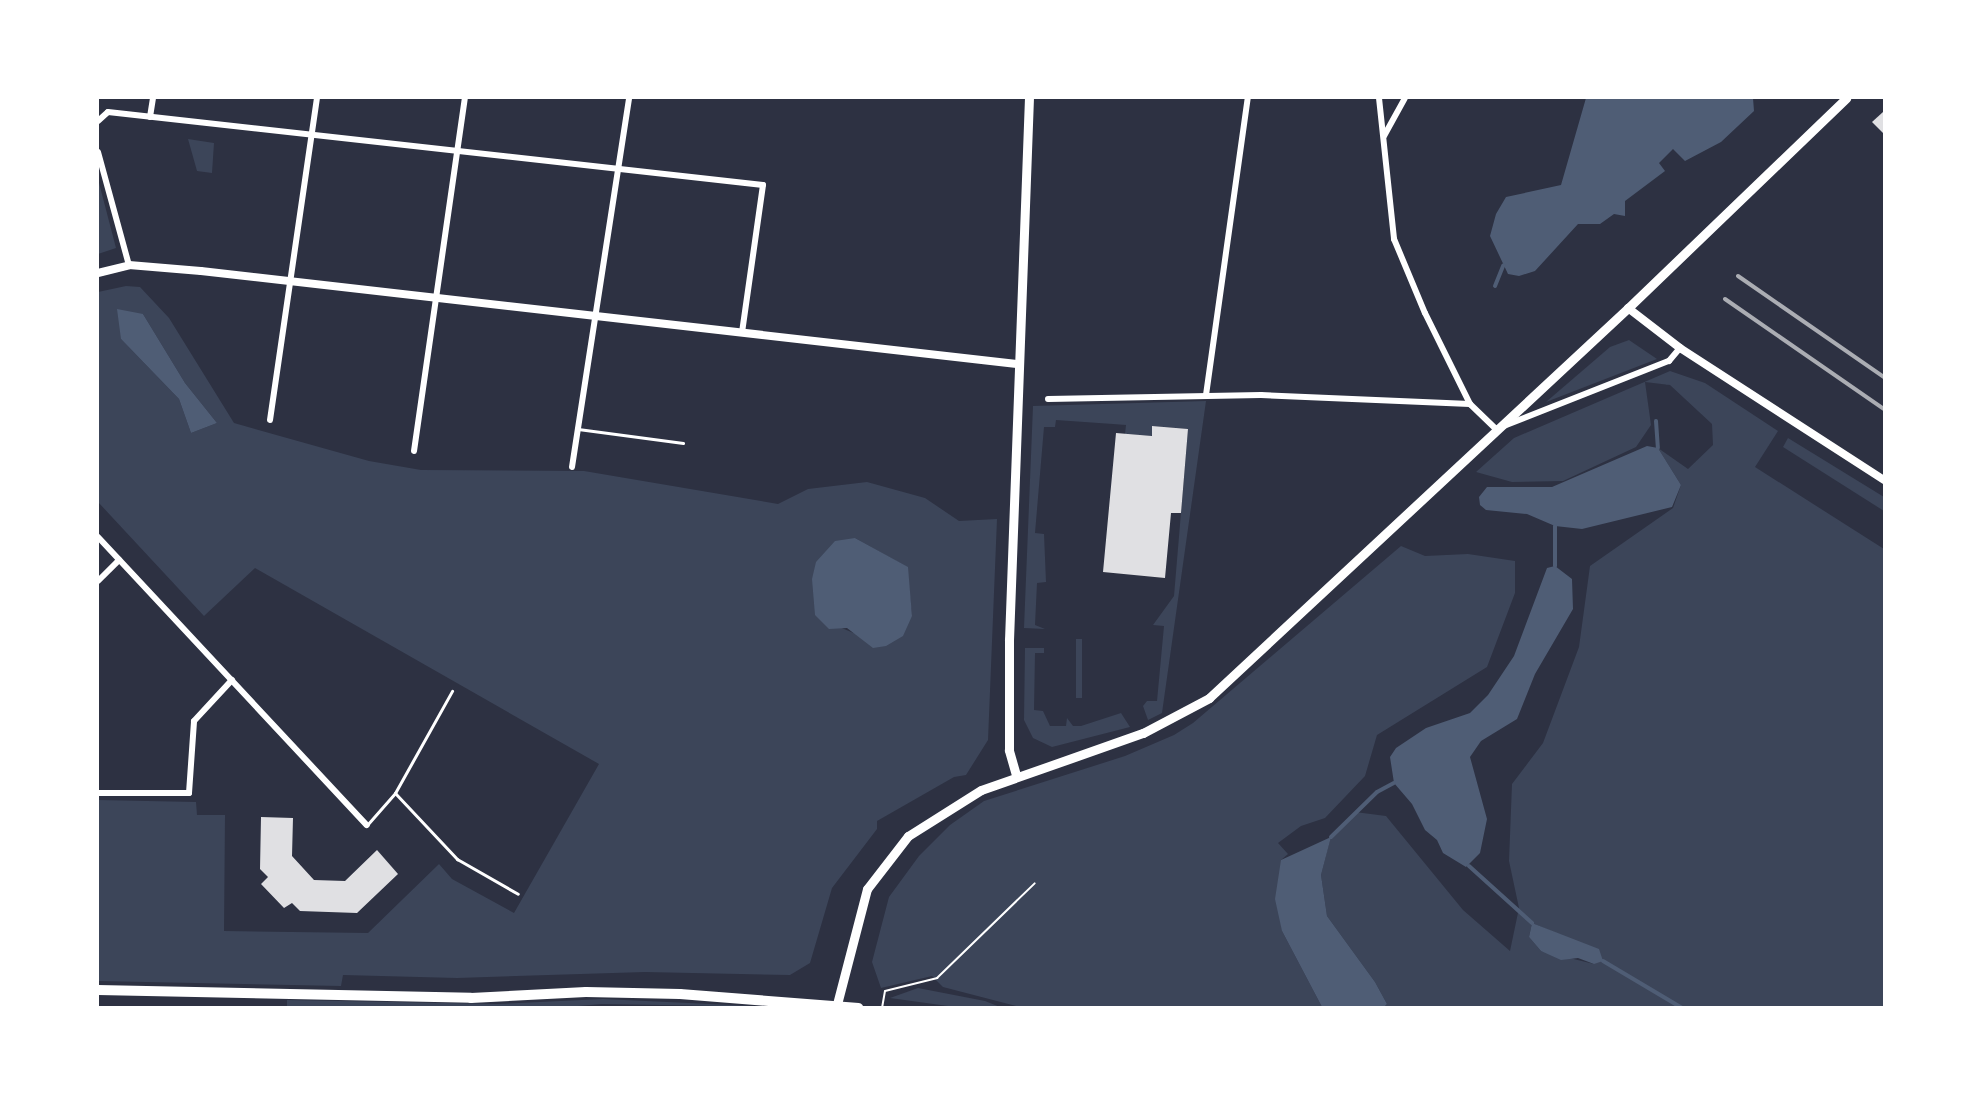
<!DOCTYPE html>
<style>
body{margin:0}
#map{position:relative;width:1982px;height:1105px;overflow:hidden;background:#2d3142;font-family:Commissioner,sans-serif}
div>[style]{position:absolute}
.green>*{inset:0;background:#3c4559;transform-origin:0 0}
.water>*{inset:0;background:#4f5d75}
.stream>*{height:4px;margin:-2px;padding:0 2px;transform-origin:2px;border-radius:2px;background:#4f5d75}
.building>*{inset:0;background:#e0e0e3}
.path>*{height:2px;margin:-1px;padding:0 1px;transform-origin:1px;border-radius:1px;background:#fff}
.service>*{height:3px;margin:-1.5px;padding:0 1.5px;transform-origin:1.5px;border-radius:1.5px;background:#fff}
.minor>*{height:6px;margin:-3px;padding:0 3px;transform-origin:3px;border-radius:3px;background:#fff}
.tertiary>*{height:8px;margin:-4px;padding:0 4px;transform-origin:4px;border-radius:4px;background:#fff}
.secondary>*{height:9px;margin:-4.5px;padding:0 4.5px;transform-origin:4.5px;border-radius:4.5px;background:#fff}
.primary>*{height:10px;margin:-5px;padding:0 5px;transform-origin:5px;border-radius:5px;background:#fff}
.rail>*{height:4px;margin:-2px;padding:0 2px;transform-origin:2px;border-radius:2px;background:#abadb3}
span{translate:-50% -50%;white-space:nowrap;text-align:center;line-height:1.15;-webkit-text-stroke:4.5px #fff;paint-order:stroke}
.frame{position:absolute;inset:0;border:99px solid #fff;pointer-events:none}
</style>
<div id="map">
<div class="green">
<div style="clip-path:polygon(188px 139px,214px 143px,212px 173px,197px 171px)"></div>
<div style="clip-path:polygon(98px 179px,116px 248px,98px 254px)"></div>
<div style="clip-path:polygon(evenodd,126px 286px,140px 287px,169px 318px,234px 423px,369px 461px,421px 470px,584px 471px,778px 504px,808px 489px,867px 482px,925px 498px,959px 521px,997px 519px,988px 740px,966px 775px,954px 777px,877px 821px,877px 829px,832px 888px,810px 963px,790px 975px,645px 972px,457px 978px,343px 975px,341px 986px,98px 981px,98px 800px,196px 802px,197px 815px,225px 815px,224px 931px,368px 933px,439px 864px,452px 879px,514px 913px,599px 764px,255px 568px,204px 616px,98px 502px,98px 292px,126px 286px,143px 314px,185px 383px,217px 423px,191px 433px,179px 399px,121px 339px,143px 314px,126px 286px,855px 538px,907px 567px,912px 616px,856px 634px,837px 626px,855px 538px)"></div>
<div style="clip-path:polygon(1629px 340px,1657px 359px,1546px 402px,1610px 347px)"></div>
<div style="clip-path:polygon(evenodd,1670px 371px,1705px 383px,1778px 431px,1755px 467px,1884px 549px,1884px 1007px,1384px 1007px,1387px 1004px,1375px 982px,1327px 916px,1321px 875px,1331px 836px,1355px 812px,1386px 816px,1463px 910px,1510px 951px,1519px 908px,1509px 861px,1512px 784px,1543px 743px,1579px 647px,1590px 566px,1673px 508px,1681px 485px,1658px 448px,1688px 469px,1713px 445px,1712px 424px,1670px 385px,1645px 382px,1651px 425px,1636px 447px,1563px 481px,1512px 482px,1476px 472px,1514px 438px,1670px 371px,1532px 923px,1580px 943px,1594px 964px,1541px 951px,1529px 937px,1532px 923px)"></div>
<div style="clip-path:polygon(1206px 401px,1162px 713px,1148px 720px,1143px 706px,1147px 701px,1157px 701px,1164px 626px,1153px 625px,1174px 596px,1188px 429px,1153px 426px,1152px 436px,1125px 434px,1126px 425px,1113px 424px,1056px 420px,1055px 427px,1044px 427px,1035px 533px,1044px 534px,1046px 582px,1037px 583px,1035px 625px,1045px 629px,1024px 628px,1033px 406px)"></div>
<div style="clip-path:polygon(1788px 438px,1884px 497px,1884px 511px,1783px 447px)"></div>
<div style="clip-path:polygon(1401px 546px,1425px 556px,1468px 554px,1515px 561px,1515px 593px,1487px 667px,1377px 735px,1365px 776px,1325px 818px,1301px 826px,1278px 843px,1288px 854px,1281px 860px,1282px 931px,1322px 1007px,1020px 1007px,943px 987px,932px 976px,881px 988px,872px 962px,889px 897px,919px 856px,950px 825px,984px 801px,1125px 756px,1174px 735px,1193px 723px)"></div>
<div style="left:1076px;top:639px;width:6px;height:59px"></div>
<div style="clip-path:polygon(1025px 648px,1044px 648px,1044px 653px,1035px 653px,1034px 710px,1043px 711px,1050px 726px,1066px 726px,1067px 718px,1073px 726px,1081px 726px,1121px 713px,1130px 727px,1052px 747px,1033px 738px,1024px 720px)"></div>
<div style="clip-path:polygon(918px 988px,985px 1001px,1000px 1007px,955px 1007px,890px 998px)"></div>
<div style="clip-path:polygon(603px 999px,775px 1007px,602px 1004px,554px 1008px,287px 1007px,287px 1000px,497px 1004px)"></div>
</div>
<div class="water">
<div style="clip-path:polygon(1586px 98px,1753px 98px,1754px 111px,1721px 142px,1685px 161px,1673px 149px,1659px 163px,1665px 171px,1625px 201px,1625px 216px,1614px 214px,1600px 224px,1578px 224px,1535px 271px,1519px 276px,1508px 274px,1490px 236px,1496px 214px,1506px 197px,1561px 185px)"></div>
<div style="clip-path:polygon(117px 309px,143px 314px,185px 383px,217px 423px,191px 433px,179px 399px,121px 339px)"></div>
<div style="clip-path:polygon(1647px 446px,1658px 448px,1681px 485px,1672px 507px,1582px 529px,1555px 526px,1527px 514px,1486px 510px,1480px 505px,1479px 497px,1487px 487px,1552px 487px)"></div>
<div style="clip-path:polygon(855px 538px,908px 567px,912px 616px,903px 636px,886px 646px,873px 648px,847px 628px,829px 629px,815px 615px,812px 579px,816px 562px,835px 541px)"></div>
<div style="clip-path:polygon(1555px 566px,1572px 579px,1573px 609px,1535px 674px,1517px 719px,1481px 741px,1470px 757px,1487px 819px,1480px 853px,1466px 867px,1443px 853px,1437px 840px,1425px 830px,1412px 804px,1394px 783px,1390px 757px,1396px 748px,1426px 728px,1470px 713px,1488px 695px,1514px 656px,1547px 568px)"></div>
<div style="clip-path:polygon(1331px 837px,1321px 875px,1327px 916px,1375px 982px,1387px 1004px,1384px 1007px,1322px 1007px,1282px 931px,1275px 899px,1281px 860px)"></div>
<div style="clip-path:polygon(1532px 923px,1599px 949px,1603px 961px,1594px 964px,1578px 958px,1561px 960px,1541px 951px,1529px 937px)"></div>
</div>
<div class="stream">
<div style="left:1495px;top:286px;width:22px;rotate:-68deg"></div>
<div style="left:1656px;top:421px;width:27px;rotate:86deg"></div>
<div style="left:1555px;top:566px;width:40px;rotate:-90deg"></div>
<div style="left:1331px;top:837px;width:64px;rotate:-44.4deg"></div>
<div style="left:1377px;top:792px;width:19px;rotate:-28deg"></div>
<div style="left:1469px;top:866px;width:85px;rotate:42.1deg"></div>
<div style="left:1603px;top:961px;width:92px;rotate:30.7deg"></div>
</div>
<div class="building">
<div style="clip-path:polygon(1883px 112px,1884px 114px,1883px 133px,1872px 122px)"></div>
<div style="clip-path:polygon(1152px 426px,1188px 429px,1181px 513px,1171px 513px,1165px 578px,1103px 572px,1116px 433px,1152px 436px)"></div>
<div style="clip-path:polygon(261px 817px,293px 818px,292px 856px,314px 880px,345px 881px,377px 850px,398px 874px,357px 913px,300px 911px,292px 903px,284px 908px,261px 884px,268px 877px,260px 869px)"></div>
</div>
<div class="path">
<div style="left:882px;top:1008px;width:17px;rotate:-80deg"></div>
<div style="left:885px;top:991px;width:54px;rotate:-14deg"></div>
<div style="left:937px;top:978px;width:136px;rotate:-44.1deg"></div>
</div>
<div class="service">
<div style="left:578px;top:429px;width:106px;rotate:7.6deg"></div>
<div style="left:395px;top:793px;width:91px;rotate:46.8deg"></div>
<div style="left:457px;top:859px;width:70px;rotate:29.8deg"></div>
<div style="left:367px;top:825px;width:43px;rotate:-48.8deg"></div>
<div style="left:395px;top:793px;width:117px;rotate:-60.8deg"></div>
</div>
<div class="minor">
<div style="left:1379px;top:98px;width:142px;rotate:83.9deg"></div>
<div style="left:1394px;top:239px;width:80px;rotate:67.3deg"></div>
<div style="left:1425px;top:313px;width:102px;rotate:63.7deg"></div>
<div style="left:150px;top:117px;width:19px;rotate:-81deg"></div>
<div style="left:98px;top:121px;width:13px;rotate:-42deg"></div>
<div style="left:108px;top:112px;width:659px;rotate:6.36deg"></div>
<div style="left:763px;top:185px;width:149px;rotate:98.1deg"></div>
<div style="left:1384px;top:136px;width:43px;rotate:-61.1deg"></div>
<div style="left:98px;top:152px;width:117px;rotate:74.7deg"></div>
<div style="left:1206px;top:395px;width:300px;rotate:-82deg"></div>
<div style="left:1048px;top:399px;width:213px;rotate:-1.1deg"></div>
<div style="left:1261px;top:395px;width:209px;rotate:2.5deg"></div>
<div style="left:1470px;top:404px;width:36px;rotate:44deg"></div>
<div style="left:1496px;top:429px;width:186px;rotate:-21.5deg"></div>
<div style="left:1669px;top:361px;width:17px;rotate:-50deg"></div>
<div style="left:270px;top:420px;width:325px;rotate:-81.7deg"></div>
<div style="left:414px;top:451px;width:357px;rotate:-81.8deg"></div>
<div style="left:572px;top:467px;width:373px;rotate:-81.2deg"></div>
<div style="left:98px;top:537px;width:394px;rotate:47deg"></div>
<div style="left:98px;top:581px;width:30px;rotate:-45deg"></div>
<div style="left:98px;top:793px;width:91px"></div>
<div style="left:189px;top:793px;width:72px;rotate:-86deg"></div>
<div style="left:194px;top:721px;width:56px;rotate:-47.2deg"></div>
</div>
<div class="tertiary">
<div style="left:98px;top:273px;width:32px;rotate:-14deg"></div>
<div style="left:129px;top:265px;width:72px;rotate:4.8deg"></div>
<div style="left:201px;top:271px;width:821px;rotate:6.5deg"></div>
<div style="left:1628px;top:308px;width:66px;rotate:37.6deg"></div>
<div style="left:1680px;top:348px;width:243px;rotate:32.9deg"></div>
</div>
<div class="secondary">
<div style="left:1016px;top:775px;width:26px;rotate:-106deg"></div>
<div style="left:1009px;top:750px;width:110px;rotate:-90deg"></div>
<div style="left:1009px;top:640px;width:542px;rotate:-87.89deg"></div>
<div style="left:836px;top:1008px;width:123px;rotate:-75.4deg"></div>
<div style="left:867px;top:889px;width:67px;rotate:-52.3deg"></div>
<div style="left:908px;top:836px;width:86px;rotate:-32.2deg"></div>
<div style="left:981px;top:790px;width:172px;rotate:-19.4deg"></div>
<div style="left:1143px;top:733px;width:75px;rotate:-27.9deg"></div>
<div style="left:1209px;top:698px;width:572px;rotate:-42.95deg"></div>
<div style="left:1628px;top:308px;width:303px;rotate:-43.9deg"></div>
</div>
<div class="primary">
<div style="left:98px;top:990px;width:373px;rotate:1.2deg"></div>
<div style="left:471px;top:998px;width:115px;rotate:-3deg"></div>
<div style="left:586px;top:992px;width:94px;rotate:1.2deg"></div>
<div style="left:680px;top:994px;width:179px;rotate:4.5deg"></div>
</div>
<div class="rail">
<div style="left:1738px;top:276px;width:178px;rotate:34.7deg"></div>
<div style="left:1725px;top:299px;width:193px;rotate:34.7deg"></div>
</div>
<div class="frame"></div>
</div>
